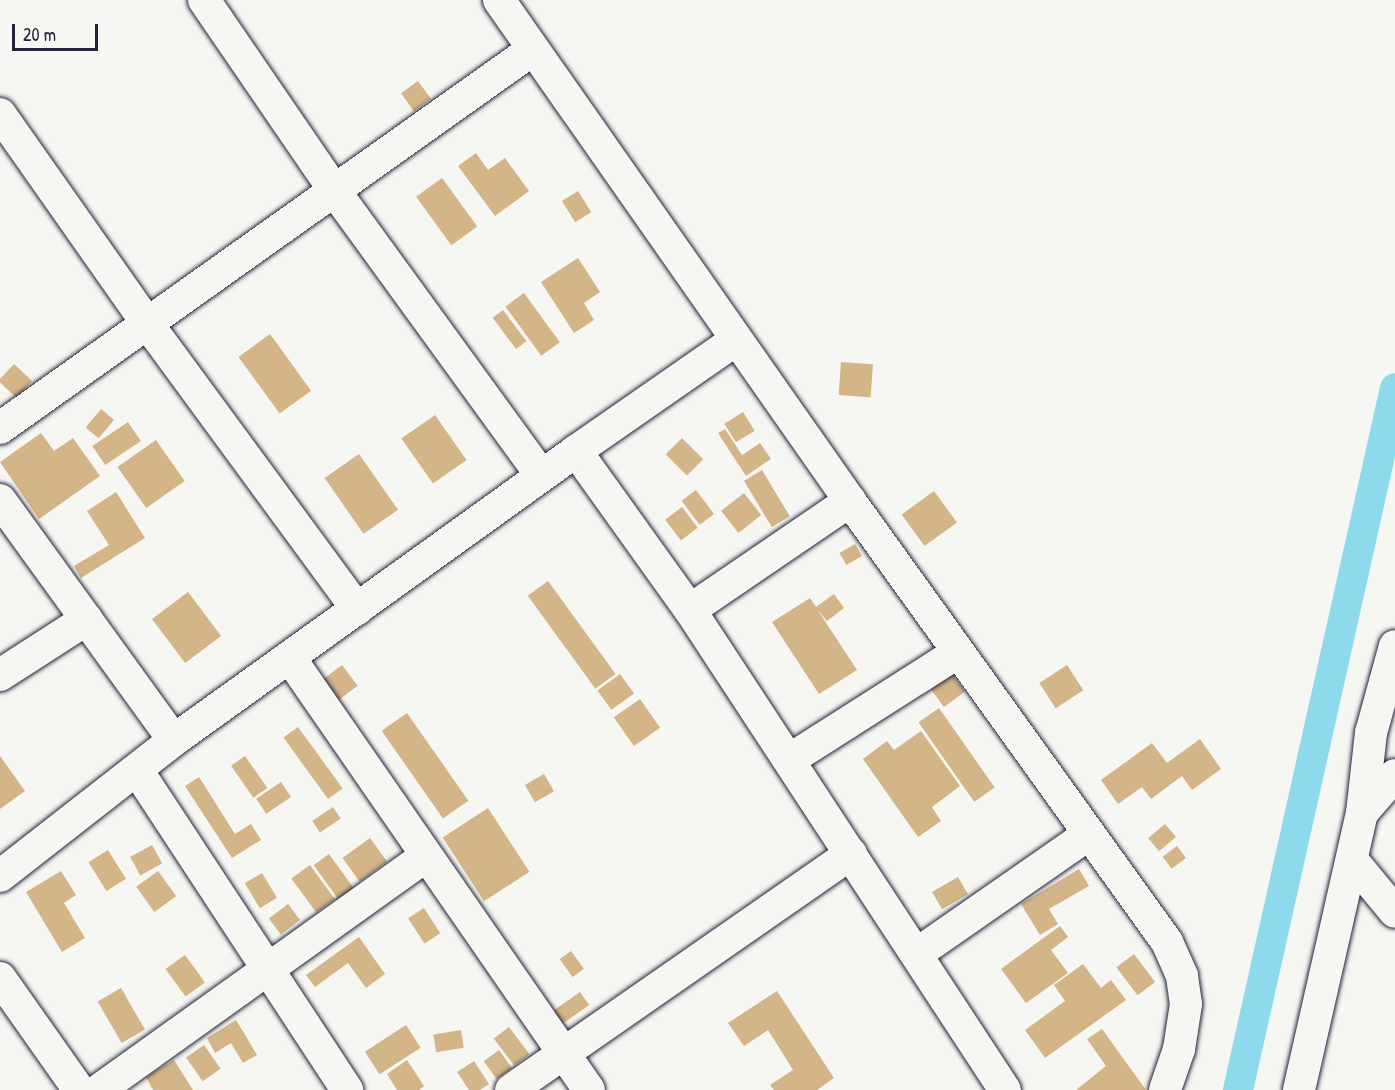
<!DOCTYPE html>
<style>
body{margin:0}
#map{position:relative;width:1395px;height:1090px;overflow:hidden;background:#f6f6f2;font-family:"Patrick Hand",sans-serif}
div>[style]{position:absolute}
.canal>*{height:30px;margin:-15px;padding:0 15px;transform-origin:15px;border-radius:15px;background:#8ddaed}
.building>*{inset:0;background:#d3b587;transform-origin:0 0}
.roads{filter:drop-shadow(0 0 2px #22223b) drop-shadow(0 0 2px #22223b)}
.minor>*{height:32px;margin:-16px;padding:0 16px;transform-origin:16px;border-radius:16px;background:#f6f6f2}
span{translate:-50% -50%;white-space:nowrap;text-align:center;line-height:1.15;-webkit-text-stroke:4.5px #f6f6f2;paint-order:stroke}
.scale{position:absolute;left:12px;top:24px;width:86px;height:27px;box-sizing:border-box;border:3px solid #22223b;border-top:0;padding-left:8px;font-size:18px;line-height:21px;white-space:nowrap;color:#22223b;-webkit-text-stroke:4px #f6f6f2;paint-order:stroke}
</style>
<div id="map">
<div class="canal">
<div style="left:1238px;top:1090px;width:719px;rotate:-77.39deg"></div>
</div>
<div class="building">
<div style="left:418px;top:81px;width:22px;height:21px;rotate:54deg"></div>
<div style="clip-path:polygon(476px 153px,488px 170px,505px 158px,529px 191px,495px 216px,458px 166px)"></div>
<div style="left:442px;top:178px;width:60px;height:32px;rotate:54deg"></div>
<div style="left:578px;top:191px;width:25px;height:19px;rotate:58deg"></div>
<div style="clip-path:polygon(578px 258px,600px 292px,584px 303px,594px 320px,574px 333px,541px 282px)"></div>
<div style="left:524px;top:293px;width:61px;height:23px;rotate:54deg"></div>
<div style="left:503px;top:310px;width:39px;height:13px;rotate:53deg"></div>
<div style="left:270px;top:334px;width:70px;height:39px;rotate:54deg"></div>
<div style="left:841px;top:362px;width:32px;height:33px;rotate:4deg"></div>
<div style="left:14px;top:364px;width:25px;height:23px;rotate:43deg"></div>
<div style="left:101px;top:409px;width:17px;height:24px;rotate:40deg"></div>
<div style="left:743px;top:412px;width:22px;height:22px;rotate:58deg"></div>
<div style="left:435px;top:415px;width:55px;height:41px;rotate:55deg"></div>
<div style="left:128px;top:422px;width:23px;height:43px;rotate:56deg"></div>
<div style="clip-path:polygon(725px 429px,742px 455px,760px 443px,771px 459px,746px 476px,718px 433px)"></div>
<div style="clip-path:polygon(41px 433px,54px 451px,73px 438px,100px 476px,39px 519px,0 462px)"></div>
<div style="left:682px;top:438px;width:30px;height:23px;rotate:45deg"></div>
<div style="left:156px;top:440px;width:50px;height:47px;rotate:55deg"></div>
<div style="left:359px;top:454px;width:68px;height:42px;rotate:55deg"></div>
<div style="left:762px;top:470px;width:54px;height:21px;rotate:59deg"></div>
<div style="left:696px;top:490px;width:30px;height:18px;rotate:53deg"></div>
<div style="left:934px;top:491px;width:39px;height:40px;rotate:54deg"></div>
<div style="clip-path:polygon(116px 492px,145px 538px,81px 578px,74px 566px,109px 545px,87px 511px)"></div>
<div style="left:744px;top:493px;width:28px;height:29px;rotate:52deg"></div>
<div style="left:682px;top:507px;width:26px;height:21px;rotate:53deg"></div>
<div style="left:855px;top:544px;width:14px;height:18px;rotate:60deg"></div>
<div style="left:548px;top:581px;width:115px;height:25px;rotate:54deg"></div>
<div style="left:188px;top:592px;width:55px;height:45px;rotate:53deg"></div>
<div style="clip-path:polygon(834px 594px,844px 608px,827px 621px,817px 609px,857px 670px,819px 694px,772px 622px,810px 598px,816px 607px)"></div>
<div style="left:342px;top:665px;width:26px;height:25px;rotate:53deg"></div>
<div style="left:1067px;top:665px;width:30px;height:33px;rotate:57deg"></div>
<div style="left:620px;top:674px;width:24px;height:28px;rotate:54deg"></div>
<div style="left:952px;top:674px;width:22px;height:26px;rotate:54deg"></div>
<div style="left:640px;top:699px;width:35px;height:32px;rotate:55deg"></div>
<div style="left:939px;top:708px;width:97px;height:25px;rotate:55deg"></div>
<div style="left:407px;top:713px;width:107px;height:31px;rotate:55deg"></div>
<div style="left:298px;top:727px;width:76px;height:18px;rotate:54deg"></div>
<div style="clip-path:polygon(921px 731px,960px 786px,932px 807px,941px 821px,918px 837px,863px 759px,887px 741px,894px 750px)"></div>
<div style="clip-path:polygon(1200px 739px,1221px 769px,1192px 790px,1182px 776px,1151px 799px,1142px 787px,1118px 804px,1101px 780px,1152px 743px,1167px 763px)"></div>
<div style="clip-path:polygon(0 756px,25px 791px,0 809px)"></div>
<div style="left:245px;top:756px;width:39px;height:17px;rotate:55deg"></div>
<div style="left:544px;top:774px;width:20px;height:22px;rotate:60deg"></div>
<div style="clip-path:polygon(199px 777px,235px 834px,251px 824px,261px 840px,232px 858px,185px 786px)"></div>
<div style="left:281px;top:782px;width:18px;height:30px;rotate:56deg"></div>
<div style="left:333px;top:807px;width:14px;height:25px;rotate:56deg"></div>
<div style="left:488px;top:808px;width:76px;height:54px;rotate:57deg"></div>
<div style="left:1165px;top:824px;width:17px;height:22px;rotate:50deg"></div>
<div style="left:370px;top:838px;width:29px;height:34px;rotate:54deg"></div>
<div style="left:152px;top:845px;width:21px;height:25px;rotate:61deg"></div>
<div style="left:1177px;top:846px;width:15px;height:18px;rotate:53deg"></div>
<div style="left:108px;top:850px;width:34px;height:23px;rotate:58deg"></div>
<div style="left:329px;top:854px;width:42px;height:19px;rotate:54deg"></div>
<div style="left:310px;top:865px;width:42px;height:23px;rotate:54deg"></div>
<div style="clip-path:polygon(1079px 869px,1089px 886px,1049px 909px,1058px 924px,1040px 935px,1021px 904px)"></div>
<div style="clip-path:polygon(61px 871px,76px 895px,64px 903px,85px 938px,62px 952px,26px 892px)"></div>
<div style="left:158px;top:871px;width:31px;height:27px;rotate:54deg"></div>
<div style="left:262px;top:873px;width:29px;height:20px;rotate:59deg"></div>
<div style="left:958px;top:877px;width:20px;height:30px;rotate:60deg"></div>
<div style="left:288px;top:904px;width:20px;height:24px;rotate:53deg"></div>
<div style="left:424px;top:908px;width:30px;height:19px;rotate:57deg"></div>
<div style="clip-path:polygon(1060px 926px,1068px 937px,1051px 950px,1068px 973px,1026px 1003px,1001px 969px)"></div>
<div style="clip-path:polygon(359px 937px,385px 974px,366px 988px,348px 963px,315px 987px,306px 975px)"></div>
<div style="left:571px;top:951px;width:22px;height:14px;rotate:54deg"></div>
<div style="left:1134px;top:954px;width:35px;height:22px;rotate:53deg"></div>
<div style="left:185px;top:955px;width:34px;height:24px;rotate:54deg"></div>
<div style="clip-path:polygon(1083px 964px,1101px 988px,1111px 980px,1126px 1000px,1045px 1058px,1025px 1030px,1065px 1001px,1054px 985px)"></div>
<div style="left:121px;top:988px;width:48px;height:27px;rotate:60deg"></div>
<div style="clip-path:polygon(777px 991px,834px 1078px,817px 1090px,774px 1090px,770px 1085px,793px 1070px,768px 1030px,744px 1046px,728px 1023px)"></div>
<div style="left:580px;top:992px;width:16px;height:36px;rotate:55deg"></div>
<div style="clip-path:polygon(236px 1020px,257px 1055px,243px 1063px,231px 1043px,215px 1053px,207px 1038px)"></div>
<div style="left:406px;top:1025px;width:27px;height:49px;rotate:57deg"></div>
<div style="left:509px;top:1027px;width:34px;height:19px;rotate:53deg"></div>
<div style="clip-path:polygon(1102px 1029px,1146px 1090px,1076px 1090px,1106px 1066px,1087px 1039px)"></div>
<div style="left:461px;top:1030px;width:18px;height:28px;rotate:81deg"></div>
<div style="left:204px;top:1045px;width:29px;height:22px;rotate:55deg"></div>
<div style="left:499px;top:1050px;width:22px;height:19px;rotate:54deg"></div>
<div style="clip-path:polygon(174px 1060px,193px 1090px,153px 1090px,146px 1077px)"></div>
<div style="clip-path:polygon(407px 1060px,424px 1086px,419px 1090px,397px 1090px,387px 1074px)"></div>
<div style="clip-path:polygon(474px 1061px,489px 1084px,480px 1090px,469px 1090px,457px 1072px)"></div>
</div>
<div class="roads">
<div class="minor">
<div style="left:204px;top:0;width:230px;rotate:55.6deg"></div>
<div style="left:334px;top:190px;width:352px;rotate:54deg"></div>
<div style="left:499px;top:0;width:612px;rotate:54.98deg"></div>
<div style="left:850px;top:501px;width:543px;rotate:54.29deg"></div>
<div style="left:1167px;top:942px;width:37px;rotate:66deg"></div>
<div style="left:1182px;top:976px;width:28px;rotate:82deg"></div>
<div style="left:1186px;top:1004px;width:46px;rotate:98.8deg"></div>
<div style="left:1179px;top:1049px;width:43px;rotate:108.9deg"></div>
<div style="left:0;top:114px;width:256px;rotate:54.9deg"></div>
<div style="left:147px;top:323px;width:355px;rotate:53.7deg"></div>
<div style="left:0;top:428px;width:653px;rotate:-35.39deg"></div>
<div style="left:576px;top:451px;width:196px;rotate:54.4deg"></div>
<div style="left:690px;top:610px;width:574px;rotate:56.73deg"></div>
<div style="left:0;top:500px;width:296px;rotate:54.1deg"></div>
<div style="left:690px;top:610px;width:194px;rotate:-34.3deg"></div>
<div style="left:290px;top:658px;width:525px;rotate:55.31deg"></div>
<div style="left:0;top:675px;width:103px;rotate:-32.8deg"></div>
<div style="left:789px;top:760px;width:199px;rotate:-32.5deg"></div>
<div style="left:137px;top:770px;width:383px;rotate:56.7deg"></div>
<div style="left:1362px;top:813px;width:50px;rotate:-49deg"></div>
<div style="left:1352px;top:860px;width:67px;rotate:50.4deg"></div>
<div style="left:0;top:876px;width:221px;rotate:-38deg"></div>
<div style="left:174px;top:740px;width:495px;rotate:-35.7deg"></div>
<div style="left:576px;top:451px;width:195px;rotate:-34.8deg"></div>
<div style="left:918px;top:953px;width:207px;rotate:-34.8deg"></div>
<div style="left:0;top:978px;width:137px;rotate:54.8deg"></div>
<div style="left:99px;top:1090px;width:400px;rotate:-35.6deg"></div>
<div style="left:511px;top:1090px;width:414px;rotate:-34.8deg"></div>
<div style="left:1299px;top:1090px;width:284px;rotate:-77.2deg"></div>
<div style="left:1362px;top:813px;width:81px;rotate:-83.6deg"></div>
<div style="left:1371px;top:733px;width:90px;rotate:-74.6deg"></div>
</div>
</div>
<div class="scale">20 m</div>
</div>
